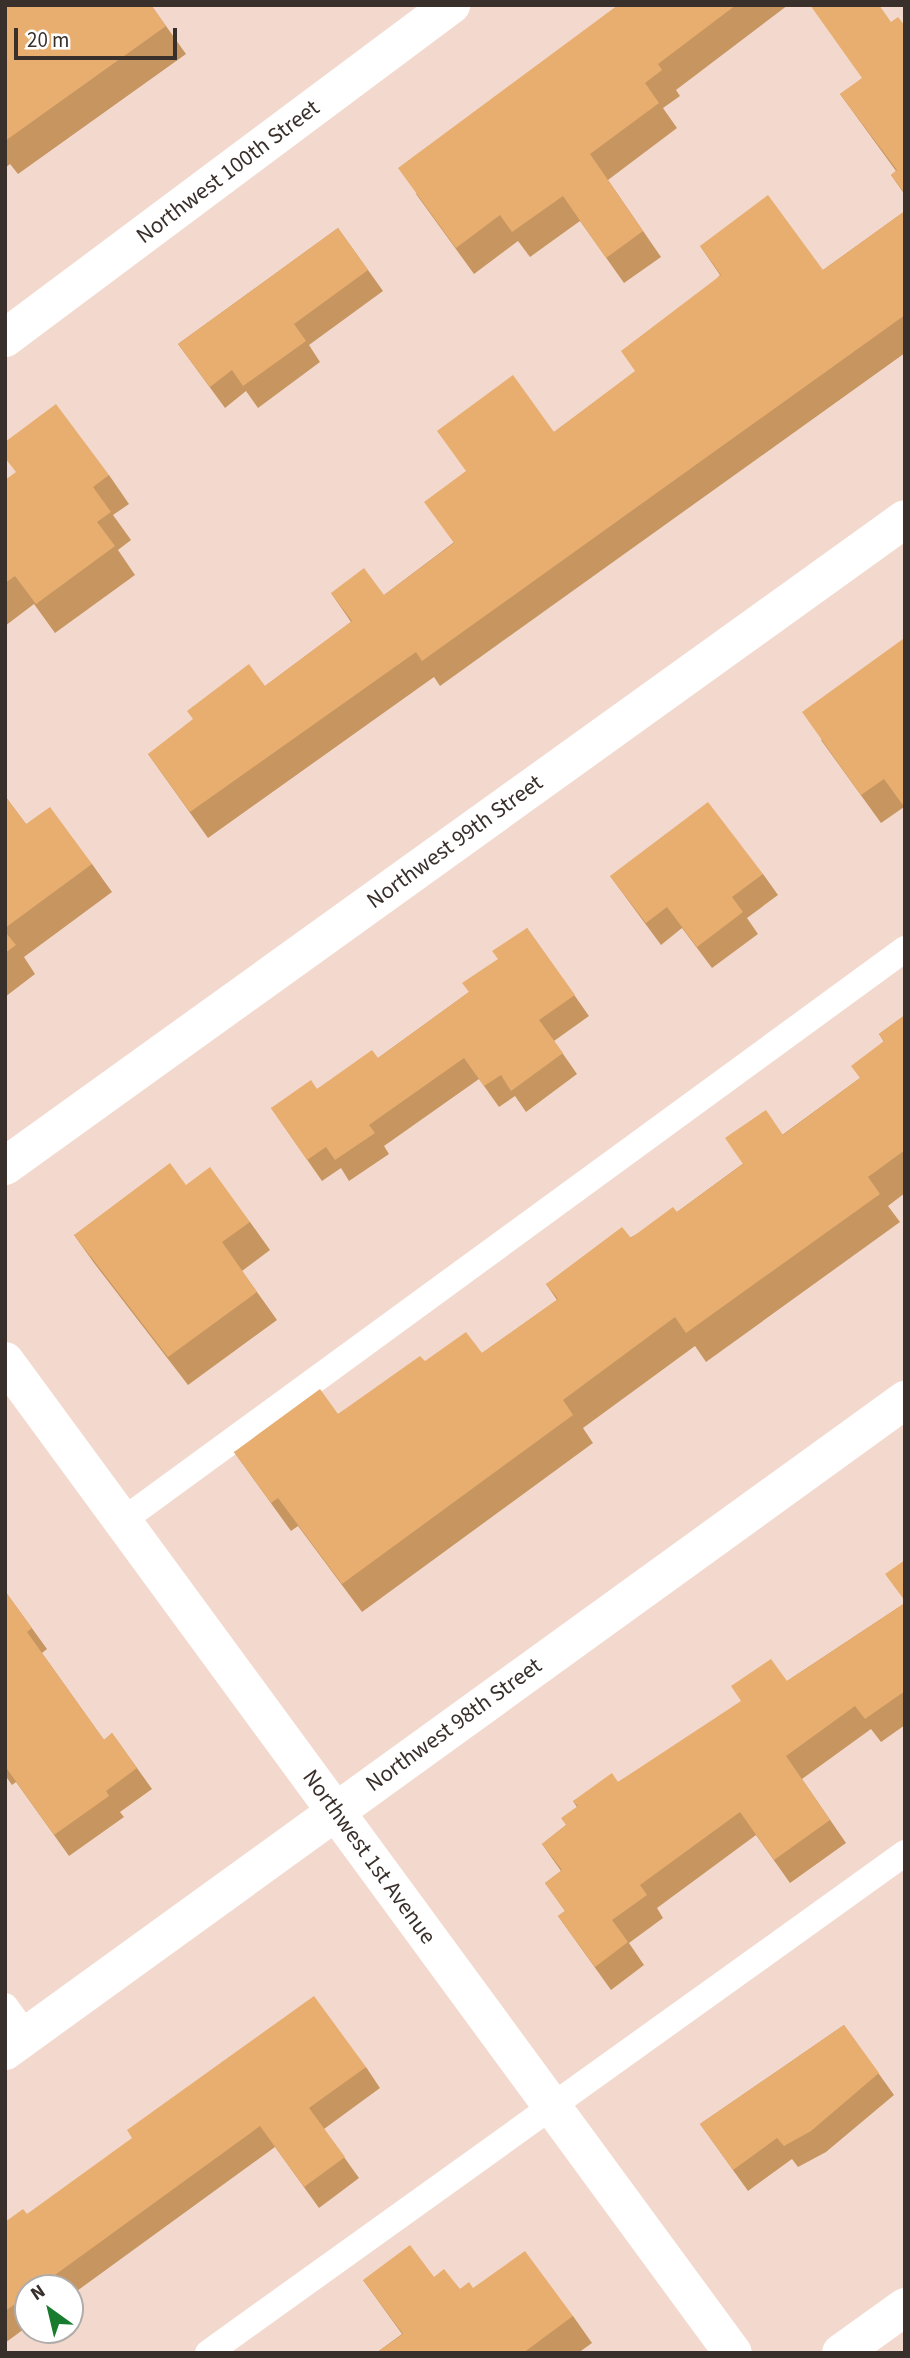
<!DOCTYPE html>
<style>
body{margin:0}
#map{position:relative;width:910px;height:2358px;overflow:hidden;background:#f3d9cd;font-family:"Source Sans 3",sans-serif}
div>[style]{position:absolute}
.lane>*{height:26px;margin:-13px;padding:0 13px;transform-origin:13px;border-radius:13px;background:#fff}
.street>*{height:38px;margin:-19px;padding:0 19px;transform-origin:19px;border-radius:19px;background:#fff}
.wall>*{inset:0;background:#c79660}
.building>*{inset:0;background:#e7ae70}
span{translate:-50% -50%;white-space:nowrap;text-align:center;line-height:1.15;-webkit-text-stroke:7px #fff;paint-order:stroke}
.street-label{font-size:23px;color:#392f2b}
.frame{position:absolute;inset:0;border:7px solid #392f2b;pointer-events:none}
.north{position:absolute;left:14px;top:2274px;width:70px;height:70px;box-sizing:border-box;background:#fff;border:2px solid #b0acaa;border-radius:50%;rotate:326deg;font-size:19px;font-weight:700;line-height:28px;text-align:center;color:#392f2b}
.north::after{content:'';display:block;margin:auto;width:24px;height:32px;background:#197b2d;clip-path:polygon(50% 0,100% 100%,50% 72%,0 100%)}
.scale{position:absolute;left:14px;top:28px;width:163px;height:32px;box-sizing:border-box;border:4px solid #392f2b;border-top:0;padding-left:9px;font-size:21px;line-height:24px;white-space:nowrap;color:#392f2b;-webkit-text-stroke:5px #fff;paint-order:stroke}
</style>
<div id="map">
<div class="lane">
<div style="left:122px;top:1521px;width:970px;rotate:-36.15deg"></div>
<div style="left:5px;top:2006px;width:36px;rotate:54deg"></div>
<div style="left:208px;top:2353px;width:858px;rotate:-35.65deg"></div>
</div>
<div class="street">
<div style="left:5px;top:338px;width:557px;rotate:-36.75deg"></div>
<div style="left:5px;top:1166px;width:1108px;rotate:-35.71deg"></div>
<div style="left:5px;top:1361px;width:1230px;rotate:53.73deg"></div>
<div style="left:5px;top:2051px;width:1111px;rotate:-35.88deg"></div>
<div style="left:841px;top:2353px;width:79px;rotate:-35.7deg"></div>
</div>
<div class="wall">
<div style="clip-path:polygon(5px 5px,151px 5px,186px 54px,18px 174px,10px 164px,5px 168px)"></div>
<div style="clip-path:polygon(618px 5px,788px 5px,676px 90px,680px 96px,663px 108px,677px 128px,608px 180px,661px 257px,624px 283px,580px 221px,530px 257px,518px 241px,474px 274px,416px 194px)"></div>
<div style="clip-path:polygon(891px 22px,905px 26px,905px 195px,891px 175px,896px 171px,840px 94px,862px 79px)"></div>
<div style="clip-path:polygon(905px 211px,905px 353px,440px 686px,434px 677px,208px 838px,148px 754px,265px 686px,351px 622px,331px 593px,384px 595px,453px 543px,554px 432px,635px 372px,720px 275px,700px 246px,823px 270px)"></div>
<div style="clip-path:polygon(338px 228px,383px 291px,309px 345px,320px 362px,258px 408px,246px 391px,225px 408px,178px 344px)"></div>
<div style="clip-path:polygon(109px 475px,129px 504px,113px 515px,131px 540px,118px 550px,135px 575px,55px 633px,34px 604px,5px 626px,5px 480px)"></div>
<div style="clip-path:polygon(905px 642px,904px 807px,881px 823px,821px 740px)"></div>
<div style="clip-path:polygon(5px 796px,26px 824px,92px 864px,112px 892px,24px 957px,35px 974px,5px 997px)"></div>
<div style="clip-path:polygon(763px 874px,778px 895px,747px 918px,758px 934px,712px 968px,682px 928px,661px 945px,610px 876px)"></div>
<div style="clip-path:polygon(527px 928px,589px 1016px,554px 1041px,577px 1074px,526px 1112px,515px 1096px,499px 1107px,479px 1079px,384px 1146px,389px 1154px,349px 1181px,341px 1168px,322px 1181px,271px 1108px,317px 1089px,378px 1058px,469px 992px)"></div>
<div style="clip-path:polygon(905px 1015px,905px 1193px,888px 1206px,900px 1222px,706px 1362px,695px 1346px,583px 1428px,593px 1443px,362px 1612px,298px 1526px,291px 1531px,234px 1452px,338px 1414px,425px 1361px,482px 1353px,557px 1300px,546px 1284px,677px 1212px,860px 1078px,884px 1042px,879px 1034px)"></div>
<div style="clip-path:polygon(186px 1185px,250px 1222px,270px 1250px,242px 1271px,277px 1320px,188px 1385px,94px 1263px,74px 1235px)"></div>
<div style="clip-path:polygon(5px 1591px,47px 1649px,42px 1653px,104px 1740px,112px 1733px,152px 1789px,120px 1812px,124px 1817px,69px 1856px,16px 1782px,12px 1785px,5px 1775px)"></div>
<div style="clip-path:polygon(905px 1603px,905px 1725px,881px 1742px,871px 1729px,802px 1779px,846px 1843px,790px 1883px,756px 1835px,657px 1908px,663px 1918px,629px 1943px,644px 1965px,611px 1990px,558px 1916px,565px 1911px,545px 1883px,561px 1871px,542px 1844px,566px 1825px,577px 1807px,573px 1801px,618px 1782px,787px 1681px)"></div>
<div style="clip-path:polygon(844px 2025px,894px 2095px,826px 2152px,798px 2167px,792px 2159px,748px 2191px,700px 2124px)"></div>
<div style="clip-path:polygon(366px 2067px,380px 2088px,324px 2129px,359px 2178px,319px 2208px,275px 2147px,70px 2296px,70px 2288px,28px 2288px,28px 2326px,5px 2343px,5px 2222px,27px 2214px)"></div>
<div style="clip-path:polygon(434px 2277px,460px 2289px,474px 2288px,573px 2316px,592px 2343px,578px 2353px,376px 2353px,402px 2334px,363px 2280px)"></div>
</div>
<div class="building">
<div style="clip-path:polygon(5px 5px,151px 5px,166px 26px,5px 141px)"></div>
<div style="clip-path:polygon(618px 5px,736px 5px,658px 64px,662px 70px,645px 83px,659px 103px,590px 154px,643px 231px,606px 258px,563px 196px,512px 232px,500px 215px,456px 248px,398px 168px)"></div>
<div style="clip-path:polygon(810px 5px,879px 5px,891px 22px,898px 17px,905px 26px,905px 194px,891px 175px,897px 170px,840px 94px,862px 78px)"></div>
<div style="clip-path:polygon(768px 195px,823px 270px,905px 211px,905px 315px,422px 661px,416px 652px,190px 812px,148px 754px,193px 719px,187px 711px,249px 664px,265px 686px,352px 621px,331px 593px,364px 568px,384px 595px,454px 543px,424px 502px,466px 471px,437px 431px,513px 375px,554px 432px,635px 371px,621px 351px,721px 275px,700px 246px)"></div>
<div style="clip-path:polygon(338px 228px,368px 270px,294px 324px,306px 341px,243px 386px,232px 370px,210px 387px,178px 344px)"></div>
<div style="clip-path:polygon(56px 404px,109px 475px,93px 487px,111px 512px,97px 522px,115px 546px,36px 604px,15px 576px,5px 583px,5px 480px,16px 472px,5px 458px,5px 442px)"></div>
<div style="clip-path:polygon(903px 639px,905px 642px,905px 808px,884px 779px,861px 795px,802px 712px)"></div>
<div style="clip-path:polygon(5px 796px,26px 824px,50px 807px,92px 864px,5px 928px)"></div>
<div style="clip-path:polygon(708px 802px,763px 874px,732px 897px,743px 912px,697px 947px,667px 907px,646px 923px,610px 876px)"></div>
<div style="clip-path:polygon(527px 928px,575px 995px,539px 1020px,563px 1053px,511px 1091px,501px 1075px,484px 1086px,464px 1058px,369px 1125px,375px 1133px,335px 1160px,326px 1147px,307px 1160px,271px 1108px,311px 1080px,317px 1089px,372px 1050px,378px 1058px,469px 992px,462px 983px,498px 959px,492px 951px)"></div>
<div style="clip-path:polygon(5px 932px,16px 945px,5px 953px)"></div>
<div style="clip-path:polygon(905px 1015px,905px 1150px,868px 1177px,880px 1194px,686px 1333px,675px 1317px,563px 1400px,573px 1415px,342px 1584px,278px 1498px,271px 1503px,234px 1452px,320px 1389px,338px 1414px,420px 1356px,425px 1361px,466px 1332px,482px 1353px,558px 1299px,546px 1284px,622px 1227px,631px 1238px,673px 1207px,677px 1212px,743px 1164px,725px 1138px,766px 1110px,783px 1135px,860px 1078px,851px 1066px,884px 1041px,879px 1034px)"></div>
<div style="clip-path:polygon(170px 1163px,186px 1185px,210px 1167px,250px 1222px,222px 1242px,257px 1292px,168px 1357px,74px 1235px)"></div>
<div style="clip-path:polygon(905px 1560px,905px 1601px,885px 1574px)"></div>
<div style="clip-path:polygon(5px 1591px,32px 1628px,27px 1632px,104px 1740px,112px 1733px,137px 1768px,106px 1791px,109px 1796px,54px 1835px,5px 1766px)"></div>
<div style="clip-path:polygon(905px 1603px,905px 1691px,865px 1719px,855px 1706px,786px 1756px,830px 1820px,774px 1860px,740px 1812px,640px 1885px,647px 1895px,612px 1920px,628px 1942px,595px 1967px,558px 1916px,565px 1911px,545px 1883px,562px 1870px,542px 1844px,566px 1825px,561px 1818px,578px 1806px,573px 1801px,612px 1773px,618px 1782px,741px 1701px,731px 1686px,771px 1659px,787px 1681px)"></div>
<div style="clip-path:polygon(314px 1996px,366px 2067px,309px 2108px,345px 2157px,304px 2187px,260px 2126px,37px 2288px,28px 2288px,28px 2295px,5px 2311px,5px 2222px,23px 2209px,27px 2214px,132px 2138px,127px 2130px)"></div>
<div style="clip-path:polygon(844px 2025px,879px 2073px,811px 2131px,784px 2146px,777px 2138px,733px 2170px,700px 2124px)"></div>
<div style="clip-path:polygon(410px 2245px,434px 2277px,444px 2269px,460px 2289px,469px 2282px,473px 2288px,525px 2251px,573px 2316px,523px 2353px,376px 2353px,403px 2334px,363px 2280px)"></div>
</div>
<div class="street-label">
<span style="left:228px;top:172px;rotate:-37deg">Northwest 100th Street</span>
<span style="left:455px;top:842px;rotate:-36deg">Northwest 99th Street</span>
<span style="left:454px;top:1725px;rotate:-36deg">Northwest 98th Street</span>
<span style="left:369px;top:1857px;rotate:54deg">Northwest 1st Avenue</span>
</div>
<div class="frame"></div>
<div class="north">N</div>
<div class="scale">20 m</div>
</div>
